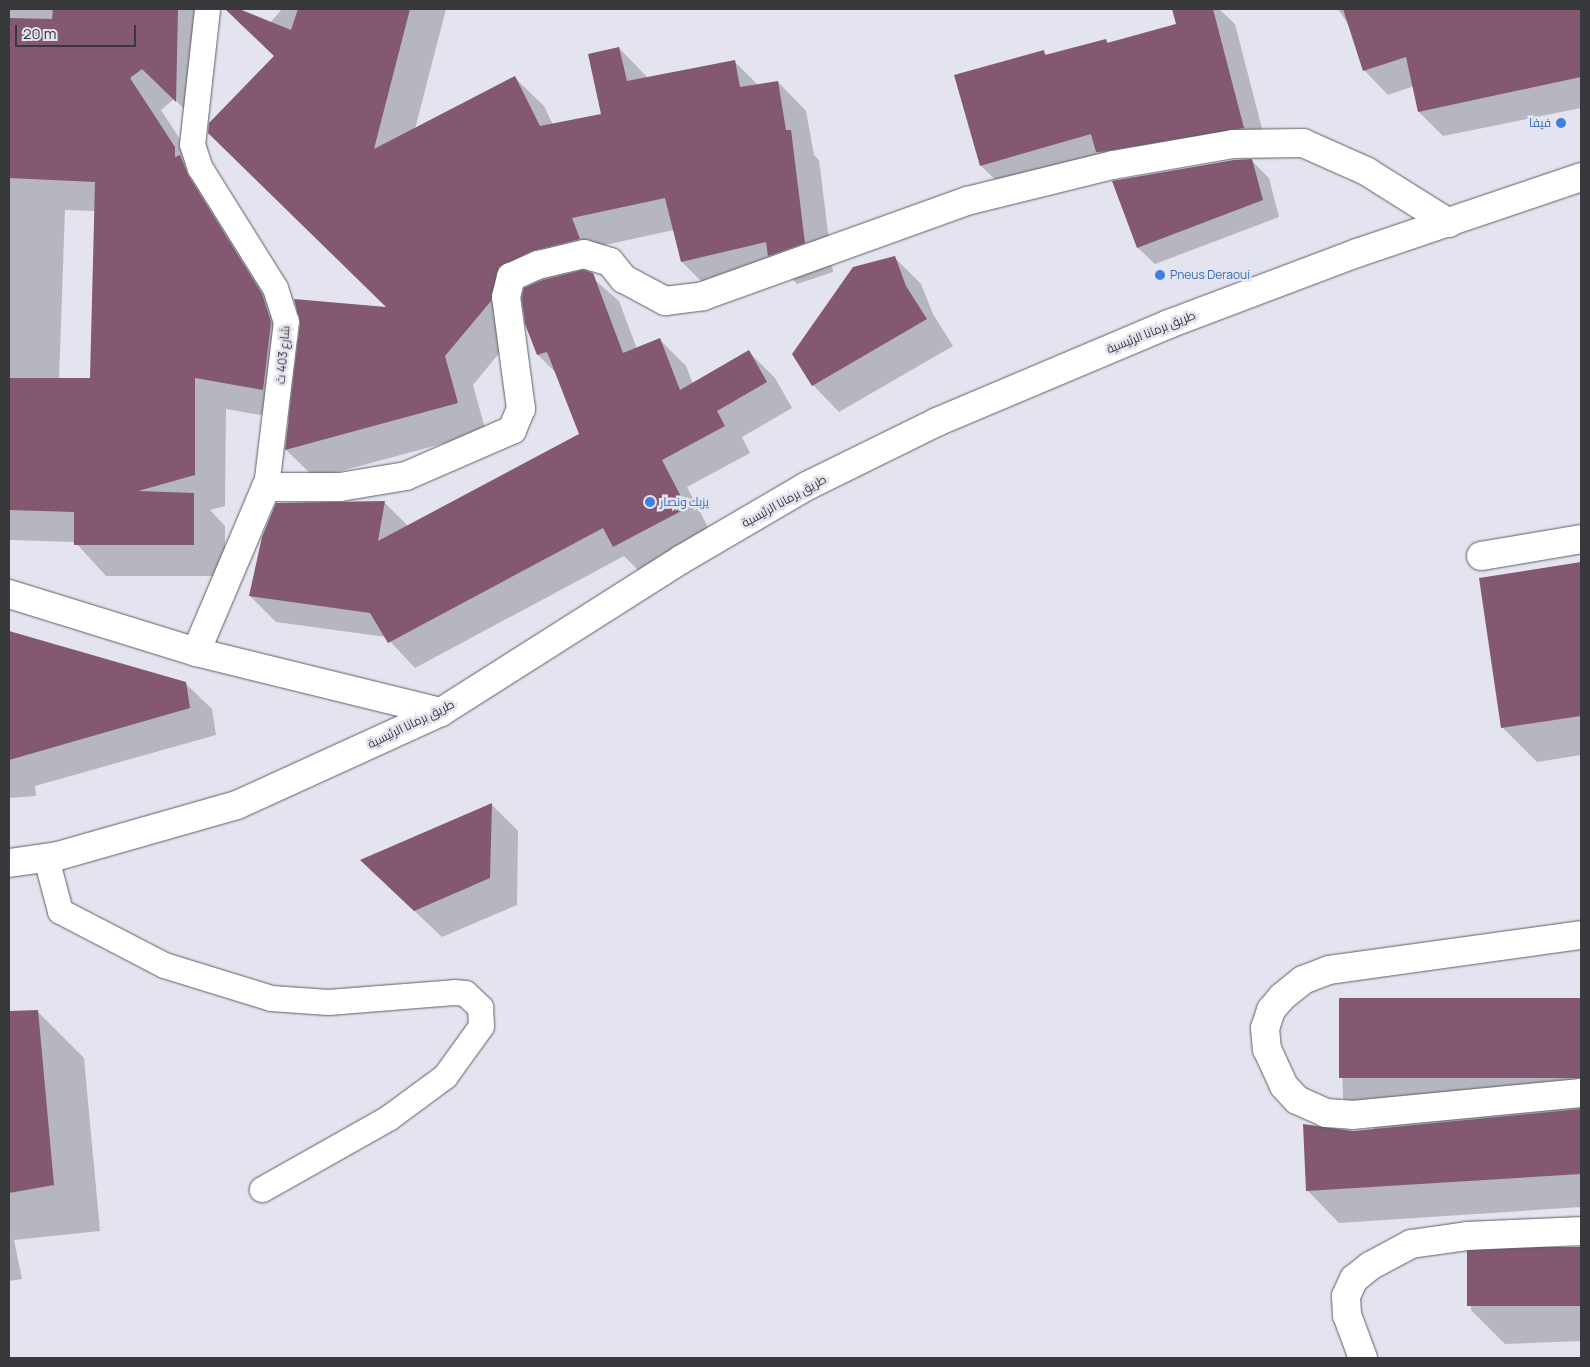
<!DOCTYPE html>
<meta charset="utf-8">
<style>
body{margin:0}
#map{position:relative;width:1590px;height:1367px;overflow:hidden;background:#e3e4ef;font-family:Manrope,Cairo,sans-serif}
div>[style]{position:absolute}
.shadow>*{inset:0;background:#0003}
.building>*{inset:0;background:#835870;transform-origin:0 0}
.roads{filter:drop-shadow(0 0 1px #5d5e67) drop-shadow(0 0 1px #5d5e67)}
.service>*{height:25px;margin:-12.5px;padding:0 12.5px;transform-origin:12.5px;border-radius:12.5px;background:#fff}
.minor>*{height:28px;margin:-14px;padding:0 14px;transform-origin:14px;border-radius:14px;background:#fff}
.tertiary>*{height:28px;margin:-14px;padding:0 14px;transform-origin:14px;border-radius:14px;background:#fff}
.secondary>*{height:28px;margin:-14px;padding:0 14px;transform-origin:14px;border-radius:14px;background:#fff}
.dots>*{width:14px;height:14px;translate:-50% -50%;box-sizing:border-box;border:2px solid #e3e4ef;border-radius:50%}
span{translate:-50% -50%;white-space:nowrap;text-align:center;line-height:1.15;-webkit-text-stroke:5px #e3e4ef;paint-order:stroke}
.shop-label{font-size:12px;color:#366cbe}
.right{translate:-100% -50%;text-align:right}
.left{translate:0 -50%;text-align:left}
.street-label{font-size:12px;color:#38393d}
.frame{position:absolute;inset:0;border:10px solid #38393d;pointer-events:none}
.scale{position:absolute;left:15px;top:25px;width:121px;height:22px;box-sizing:border-box;border:2px solid #38393d;border-top:0;padding-left:6px;font-size:15px;line-height:18px;white-space:nowrap;color:#38393d;-webkit-text-stroke:4px #e3e4ef;paint-order:stroke}
</style>
<div id="map">
<div class="shadow">
<div style="clip-path:polygon(evenodd,9px 9px,209px 9px,207px 131px,174px 99px,161px 110px,206px 179px,293px 327px,299px 345px,389px 309px,276px 57px,257px 38px,282px 9px,446px 9px,415px 129px,515px 78px,544px 106px,553px 125px,603px 115px,619px 48px,648px 78px,735px 62px,758px 85px,778px 82px,806px 111px,814px 155px,819px 160px,833px 272px,797px 284px,786px 272px,711px 291px,682px 262px,674px 230px,600px 246px,608px 267px,587px 273px,619px 301px,637px 349px,660px 340px,686px 366px,693px 384px,749px 352px,775px 378px,792px 408px,742px 437px,750px 453px,687px 487px,712px 535px,640px 572px,624px 556px,415px 668px,386px 637px,276px 622px,250px 596px,277px 504px,385px 503px,408px 526px,581px 435px,556px 373px,538px 355px,524px 308px,519px 329px,473px 385px,486px 432px,315px 478px,286px 450px,290px 420px,226px 409px,225px 506px,210px 510px,225px 526px,225px 576px,106px 576px,75px 542px,9px 540px,9px 9px,65px 210px,95px 211px,92px 379px,59px 379px,65px 210px)"></div>
<div style="clip-path:polygon(1173px 9px,1219px 9px,1235px 24px,1268px 152px,1006px 190px,981px 166px,1043px 51px,1048px 56px,1106px 40px,1110px 44px,1177px 25px)"></div>
<div style="clip-path:polygon(1338px 9px,1581px 9px,1581px 108px,1443px 136px,1419px 112px,1414px 86px,1388px 95px,1364px 70px,1350px 27px)"></div>
<div style="clip-path:polygon(1252px 161px,1269px 178px,1279px 217px,1155px 264px,1138px 248px,1113px 182px)"></div>
<div style="clip-path:polygon(894px 257px,921px 284px,933px 314px,953px 346px,839px 412px,813px 385px)"></div>
<div style="clip-path:polygon(1581px 563px,1581px 755px,1537px 762px,1502px 727px,1480px 579px)"></div>
<div style="clip-path:polygon(44px 643px,185px 683px,212px 709px,216px 735px,35px 786px,36px 796px,9px 798px,9px 645px)"></div>
<div style="clip-path:polygon(492px 805px,518px 831px,517px 905px,442px 937px,388px 886px)"></div>
<div style="clip-path:polygon(1581px 999px,1581px 1207px,1339px 1223px,1308px 1191px,1304px 1126px,1353px 1132px,1375px 1130px,1343px 1098px,1340px 1010px)"></div>
<div style="clip-path:polygon(37px 1011px,84px 1058px,100px 1231px,14px 1240px,22px 1279px,9px 1281px,9px 1013px)"></div>
<div style="clip-path:polygon(1581px 1248px,1581px 1341px,1505px 1344px,1471px 1310px,1469px 1253px)"></div>
</div>
<div class="building">
<div style="clip-path:polygon(53px 9px,178px 9px,176px 102px,142px 69px,130px 78px,175px 147px,175px 157px,180px 155px,188px 175px,262px 294px,271px 322px,263px 390px,195px 378px,195px 475px,138px 491px,194px 493px,194px 545px,74px 545px,74px 512px,9px 510px,9px 378px,90px 378px,95px 182px,9px 178px,9px 18px,52px 19px)"></div>
<div style="clip-path:polygon(225px 9px,239px 9px,291px 30px,298px 9px,410px 9px,374px 149px,515px 76px,540px 126px,601px 114px,588px 54px,619px 47px,627px 81px,735px 60px,740px 87px,778px 81px,786px 130px,791px 130px,805px 243px,768px 256px,766px 242px,681px 262px,665px 198px,572px 218px,580px 239px,532px 251px,499px 267px,491px 301px,445px 356px,458px 403px,285px 450px,300px 323px,294px 299px,386px 307px,208px 133px,209px 123px,274px 56px)"></div>
<div style="clip-path:polygon(1172px 9px,1213px 9px,1244px 128px,1100px 152px,1096px 152px,1091px 134px,980px 166px,954px 75px,1044px 50px,1045px 55px,1106px 39px,1107px 43px,1176px 24px)"></div>
<div style="clip-path:polygon(1343px 9px,1581px 9px,1581px 77px,1418px 112px,1406px 57px,1363px 71px)"></div>
<div style="clip-path:polygon(1252px 159px,1263px 200px,1137px 248px,1112px 181px,1234px 160px)"></div>
<div style="clip-path:polygon(895px 256px,906px 286px,927px 319px,812px 386px,792px 354px,853px 267px)"></div>
<div style="clip-path:polygon(583px 270px,593px 273px,623px 353px,660px 338px,680px 390px,749px 350px,767px 382px,717px 411px,725px 426px,662px 460px,687px 508px,613px 547px,603px 528px,388px 643px,370px 613px,249px 596px,262px 537px,276px 503px,385px 501px,378px 541px,579px 434px,547px 352px,537px 355px,525px 324px,522px 298px,524px 288px,543px 280px)"></div>
<div style="clip-path:polygon(1581px 562px,1581px 716px,1501px 728px,1479px 578px)"></div>
<div style="clip-path:polygon(9px 631px,186px 682px,190px 708px,9px 760px)"></div>
<div style="clip-path:polygon(492px 803px,490px 878px,414px 911px,360px 860px)"></div>
<div style="left:1581px;top:998px;width:80px;height:242px;rotate:90deg"></div>
<div style="clip-path:polygon(38px 1010px,54px 1185px,9px 1193px,9px 1011px)"></div>
<div style="clip-path:polygon(1581px 1109px,1581px 1174px,1306px 1191px,1303px 1124px,1353px 1131px)"></div>
<div style="left:1581px;top:1247px;width:59px;height:114px;rotate:90deg"></div>
</div>
<div class="roads">
<div class="service">
<div style="left:207px;top:9px;width:136px;rotate:96.3deg"></div>
<div style="left:192px;top:144px;width:25px;rotate:72deg"></div>
<div style="left:200px;top:168px;width:142px;rotate:58deg"></div>
<div style="left:275px;top:288px;width:35px;rotate:72deg"></div>
<div style="left:286px;top:321px;width:167px;rotate:96.9deg"></div>
<div style="left:46px;top:858px;width:55px;rotate:75.2deg"></div>
<div style="left:60px;top:911px;width:117px;rotate:27.4deg"></div>
<div style="left:164px;top:965px;width:112px;rotate:17.1deg"></div>
<div style="left:271px;top:998px;width:57px;rotate:4deg"></div>
<div style="left:328px;top:1002px;width:126px;rotate:-4.5deg"></div>
<div style="left:454px;top:992px;width:11px;rotate:5deg"></div>
<div style="left:465px;top:993px;width:21px;rotate:43deg"></div>
<div style="left:480px;top:1007px;width:19px;rotate:87deg"></div>
<div style="left:481px;top:1026px;width:62px;rotate:125.8deg"></div>
<div style="left:445px;top:1076px;width:71px;rotate:143.6deg"></div>
<div style="left:388px;top:1118px;width:145px;rotate:150.6deg"></div>
</div>
<div class="minor">
<div style="left:1481px;top:556px;width:101px;rotate:-9.6deg"></div>
<div style="left:196px;top:652px;width:179px;rotate:-67deg"></div>
<div style="left:266px;top:487px;width:74px"></div>
<div style="left:340px;top:487px;width:67px;rotate:-9.5deg"></div>
<div style="left:406px;top:476px;width:116px;rotate:-23.5deg"></div>
<div style="left:512px;top:430px;width:23px;rotate:-67deg"></div>
<div style="left:521px;top:409px;width:113px;rotate:-97.6deg"></div>
<div style="left:506px;top:297px;width:21px;rotate:-76deg"></div>
<div style="left:511px;top:277px;width:30px;rotate:-24deg"></div>
<div style="left:538px;top:265px;width:47px;rotate:-13.4deg"></div>
<div style="left:584px;top:254px;width:27px;rotate:17deg"></div>
<div style="left:610px;top:262px;width:22px;rotate:51deg"></div>
<div style="left:624px;top:279px;width:47px;rotate:28.2deg"></div>
<div style="left:665px;top:301px;width:38px;rotate:-7deg"></div>
<div style="left:703px;top:296px;width:281px;rotate:-19.8deg"></div>
<div style="left:967px;top:201px;width:150px;rotate:-13.9deg"></div>
<div style="left:1113px;top:165px;width:122px;rotate:-9.9deg"></div>
<div style="left:1233px;top:144px;width:70px;rotate:-0.8deg"></div>
<div style="left:1303px;top:143px;width:69px;rotate:24deg"></div>
<div style="left:1366px;top:171px;width:98px;rotate:32.1deg"></div>
<div style="left:1581px;top:935px;width:254px;rotate:172.1deg"></div>
<div style="left:1329px;top:970px;width:28px;rotate:159deg"></div>
<div style="left:1303px;top:980px;width:27px;rotate:141deg"></div>
<div style="left:1282px;top:997px;width:17px;rotate:130deg"></div>
<div style="left:1271px;top:1010px;width:19px;rotate:108deg"></div>
<div style="left:1265px;top:1028px;width:21px;rotate:85deg"></div>
<div style="left:1267px;top:1049px;width:41px;rotate:65.3deg"></div>
<div style="left:1284px;top:1086px;width:19px;rotate:47deg"></div>
<div style="left:1297px;top:1100px;width:32px;rotate:24deg"></div>
<div style="left:1326px;top:1113px;width:26px;rotate:4deg"></div>
<div style="left:1352px;top:1115px;width:230px;rotate:-5.5deg"></div>
<div style="left:1363px;top:1358px;width:46px;rotate:-110.4deg"></div>
<div style="left:1347px;top:1315px;width:19px;rotate:-93deg"></div>
<div style="left:1346px;top:1296px;width:19px;rotate:-65deg"></div>
<div style="left:1354px;top:1279px;width:21px;rotate:-39deg"></div>
<div style="left:1370px;top:1266px;width:47px;rotate:-28.2deg"></div>
<div style="left:1411px;top:1244px;width:58px;rotate:-8deg"></div>
<div style="left:1468px;top:1236px;width:113px;rotate:-2.5deg"></div>
</div>
<div class="tertiary">
<div style="left:9px;top:594px;width:196px;rotate:17.2deg"></div>
<div style="left:196px;top:652px;width:252px;rotate:13.8deg"></div>
</div>
<div class="secondary">
<div style="left:9px;top:863px;width:49px;rotate:-8.1deg"></div>
<div style="left:58px;top:856px;width:186px;rotate:-15.9deg"></div>
<div style="left:237px;top:805px;width:224px;rotate:-24.5deg"></div>
<div style="left:441px;top:712px;width:285px;rotate:-32.4deg"></div>
<div style="left:682px;top:559px;width:145px;rotate:-30.3deg"></div>
<div style="left:807px;top:486px;width:145px;rotate:-26.2deg"></div>
<div style="left:937px;top:422px;width:252px;rotate:-22.9deg"></div>
<div style="left:1169px;top:324px;width:201px;rotate:-20.7deg"></div>
<div style="left:1357px;top:253px;width:237px;rotate:-18.7deg"></div>
</div>
</div>
<div class="dots">
<div style="left:1561px;top:123px;background:#3f7fe0"></div>
<div style="left:1160px;top:275px;background:#3f7fe0"></div>
<div style="left:650px;top:502px;background:#3f7fe0"></div>
</div>
<div class="shop-label">
<span class="right" style="left:1551px;top:123px">فيفا</span>
<span class="left" style="left:1170px;top:275px">Pneus Deraoui</span>
<span class="left" style="left:660px;top:502px">يزبك ونصار</span>
</div>
<div class="street-label">
<span style="left:1151px;top:332px;rotate:-22deg">طريق برمانا الرئيسية</span>
<span style="left:283px;top:355px;rotate:-85deg">شارع 403 ث</span>
<span style="left:784px;top:501px;rotate:-29deg">طريق برمانا الرئيسية</span>
<span style="left:411px;top:724px;rotate:-26deg">طريق برمانا الرئيسية</span>
</div>
<div class="frame"></div>
<div class="scale">20 m</div>
</div>
